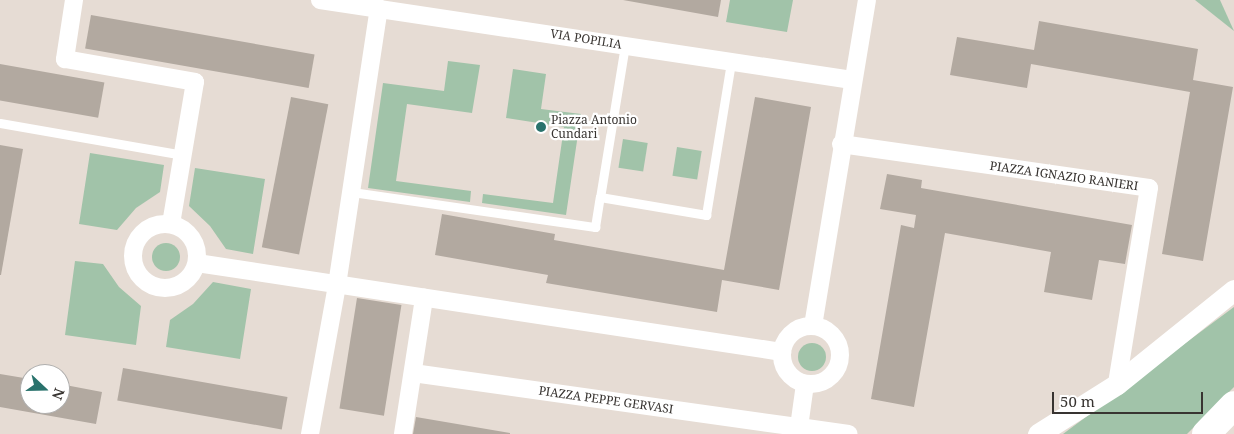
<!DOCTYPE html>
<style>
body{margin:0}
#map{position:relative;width:1234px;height:434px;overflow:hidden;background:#e6dcd4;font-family:"Noto Serif",serif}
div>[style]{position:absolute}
.green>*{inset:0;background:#a1c3a9;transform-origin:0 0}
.round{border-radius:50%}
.building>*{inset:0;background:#b2a9a0;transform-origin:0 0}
.service>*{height:9px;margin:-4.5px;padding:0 4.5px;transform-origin:4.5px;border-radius:4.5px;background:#fff}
.minor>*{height:18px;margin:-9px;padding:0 9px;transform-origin:9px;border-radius:9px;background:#fff}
.minor>.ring{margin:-9px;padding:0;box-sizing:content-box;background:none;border:18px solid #fff;border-radius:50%}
.tertiary>*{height:21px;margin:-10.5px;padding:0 10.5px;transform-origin:10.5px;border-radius:10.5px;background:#fff}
.primary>*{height:28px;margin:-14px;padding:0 14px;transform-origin:14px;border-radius:14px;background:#fff}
.dots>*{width:14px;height:14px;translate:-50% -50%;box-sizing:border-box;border:2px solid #fff;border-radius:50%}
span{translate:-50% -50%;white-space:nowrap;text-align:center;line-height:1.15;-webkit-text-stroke:4.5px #fff;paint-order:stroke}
.street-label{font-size:12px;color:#383431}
.poi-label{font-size:12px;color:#383431}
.left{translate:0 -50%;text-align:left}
.north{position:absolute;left:20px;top:364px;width:50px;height:50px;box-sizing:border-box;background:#fff;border:1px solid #afaead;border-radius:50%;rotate:111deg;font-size:14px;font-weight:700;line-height:20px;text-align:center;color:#383431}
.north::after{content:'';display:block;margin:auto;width:18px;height:22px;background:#29726c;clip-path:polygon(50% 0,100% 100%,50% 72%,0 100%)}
.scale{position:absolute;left:1052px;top:392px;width:151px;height:22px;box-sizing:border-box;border:2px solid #383431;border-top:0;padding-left:6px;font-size:15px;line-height:18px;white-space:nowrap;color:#383431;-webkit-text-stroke:4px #fff;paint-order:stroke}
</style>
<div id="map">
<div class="green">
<div style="clip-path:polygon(730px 0,793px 0,787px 32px,726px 22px)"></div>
<div style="clip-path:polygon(1195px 0,1220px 0,1234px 31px)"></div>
<div style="clip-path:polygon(448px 61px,480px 65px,472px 113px,407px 104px,396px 181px,471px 191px,470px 202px,368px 188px,383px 83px,444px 91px)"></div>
<div style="clip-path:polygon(513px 69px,546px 74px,541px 109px,581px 114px,566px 215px,482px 203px,483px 194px,553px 203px,564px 127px,506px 118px)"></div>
<div style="left:623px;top:139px;width:25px;height:29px;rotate:9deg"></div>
<div style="left:677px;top:147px;width:25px;height:29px;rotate:9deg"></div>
<div style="clip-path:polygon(90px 153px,164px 165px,160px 192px,136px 208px,117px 230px,79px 224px)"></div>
<div style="clip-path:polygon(195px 168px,265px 179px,253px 254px,226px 249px,210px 226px,189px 206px)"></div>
<div class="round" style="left:152px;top:243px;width:28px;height:28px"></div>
<div style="clip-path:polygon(75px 261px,103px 264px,119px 287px,141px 306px,136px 345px,65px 335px)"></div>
<div style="clip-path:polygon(213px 282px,251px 289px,240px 359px,166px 347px,170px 320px,193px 304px)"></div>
<div style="clip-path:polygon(1234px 307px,1234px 387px,1187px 434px,1063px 434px)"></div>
<div class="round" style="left:798px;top:343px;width:28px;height:28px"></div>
</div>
<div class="building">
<div style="clip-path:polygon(623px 0,721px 0,718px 17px)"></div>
<div style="left:91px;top:15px;width:227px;height:34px;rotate:10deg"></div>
<div style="clip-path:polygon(1039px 21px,1198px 49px,1193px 80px,1233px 87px,1203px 261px,1162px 254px,1190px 92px,1031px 64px,1027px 88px,950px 75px,957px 37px,1034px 50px)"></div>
<div style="left:0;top:64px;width:106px;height:36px;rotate:10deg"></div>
<div style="left:291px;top:97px;width:38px;height:153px;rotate:11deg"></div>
<div style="clip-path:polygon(755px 97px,811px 107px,779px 290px,722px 280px,717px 312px,546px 283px,548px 275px,435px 255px,442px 214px,555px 234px,554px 240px,724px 270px)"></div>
<div style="clip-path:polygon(0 145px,23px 149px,1px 275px,0 275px)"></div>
<div style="clip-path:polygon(887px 174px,922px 180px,921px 188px,1132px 225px,1125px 264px,1099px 260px,1092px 300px,1044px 292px,1051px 252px,945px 233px,914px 407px,871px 399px,901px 225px,914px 228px,916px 215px,880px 209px)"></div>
<div style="left:357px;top:298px;width:45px;height:112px;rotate:9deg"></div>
<div style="left:123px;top:368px;width:167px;height:33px;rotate:10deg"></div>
<div style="clip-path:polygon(0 374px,30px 379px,30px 404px,60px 404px,60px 384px,102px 392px,96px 424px,0 407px)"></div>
<div style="clip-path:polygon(416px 417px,510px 433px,510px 434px,413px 434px)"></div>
</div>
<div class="service">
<div style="left:625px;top:45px;width:154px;rotate:99.3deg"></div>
<div style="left:600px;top:197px;width:108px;rotate:9.6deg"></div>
<div style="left:706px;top:215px;width:155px;rotate:-80.7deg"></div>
<div style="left:0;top:123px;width:186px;rotate:9.9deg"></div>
<div style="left:352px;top:192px;width:246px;rotate:8.2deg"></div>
<div style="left:595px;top:227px;width:30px;rotate:-81deg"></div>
</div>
<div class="minor">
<div style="left:74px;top:0;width:60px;rotate:98.7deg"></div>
<div style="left:65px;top:59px;width:132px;rotate:10deg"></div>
<div style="left:195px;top:82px;width:144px;rotate:99.6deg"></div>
<div style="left:320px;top:0;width:538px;rotate:8.55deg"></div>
<div style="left:841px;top:144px;width:311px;rotate:8.1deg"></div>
<div style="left:1149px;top:188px;width:199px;rotate:99.3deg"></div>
<div class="ring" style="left:133px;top:224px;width:46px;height:46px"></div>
<div style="left:197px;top:263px;width:592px;rotate:8.65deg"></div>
<div class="ring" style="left:782px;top:326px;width:40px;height:40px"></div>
<div style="left:813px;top:326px;width:330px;rotate:-80.6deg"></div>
<div style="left:413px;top:373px;width:390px;rotate:8deg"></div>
<div style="left:805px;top:384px;width:43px;rotate:97.9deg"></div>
<div style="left:799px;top:427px;width:50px;rotate:8deg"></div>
<div style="left:310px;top:434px;width:151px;rotate:-79.7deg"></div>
<div style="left:337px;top:285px;width:280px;rotate:-81.4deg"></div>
<div style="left:403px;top:434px;width:138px;rotate:-81.2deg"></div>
</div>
<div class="tertiary">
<div style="left:1038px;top:434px;width:93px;rotate:-32.3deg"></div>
<div style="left:1117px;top:384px;width:150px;rotate:-38.8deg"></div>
</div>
<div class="primary">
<div style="left:1206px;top:434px;width:40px;rotate:-46deg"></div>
</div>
<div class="dots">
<div style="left:541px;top:127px;background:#29726c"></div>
</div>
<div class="street-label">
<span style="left:586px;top:39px;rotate:9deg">VIA POPILIA</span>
<span style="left:1064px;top:176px;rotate:8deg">PIAZZA IGNAZIO RANIERI</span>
<span style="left:606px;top:400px;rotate:8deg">PIAZZA PEPPE GERVASI</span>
</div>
<div class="poi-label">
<span class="left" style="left:551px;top:127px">Piazza Antonio<br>Cundari</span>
</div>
<div class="north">N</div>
<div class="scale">50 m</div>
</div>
